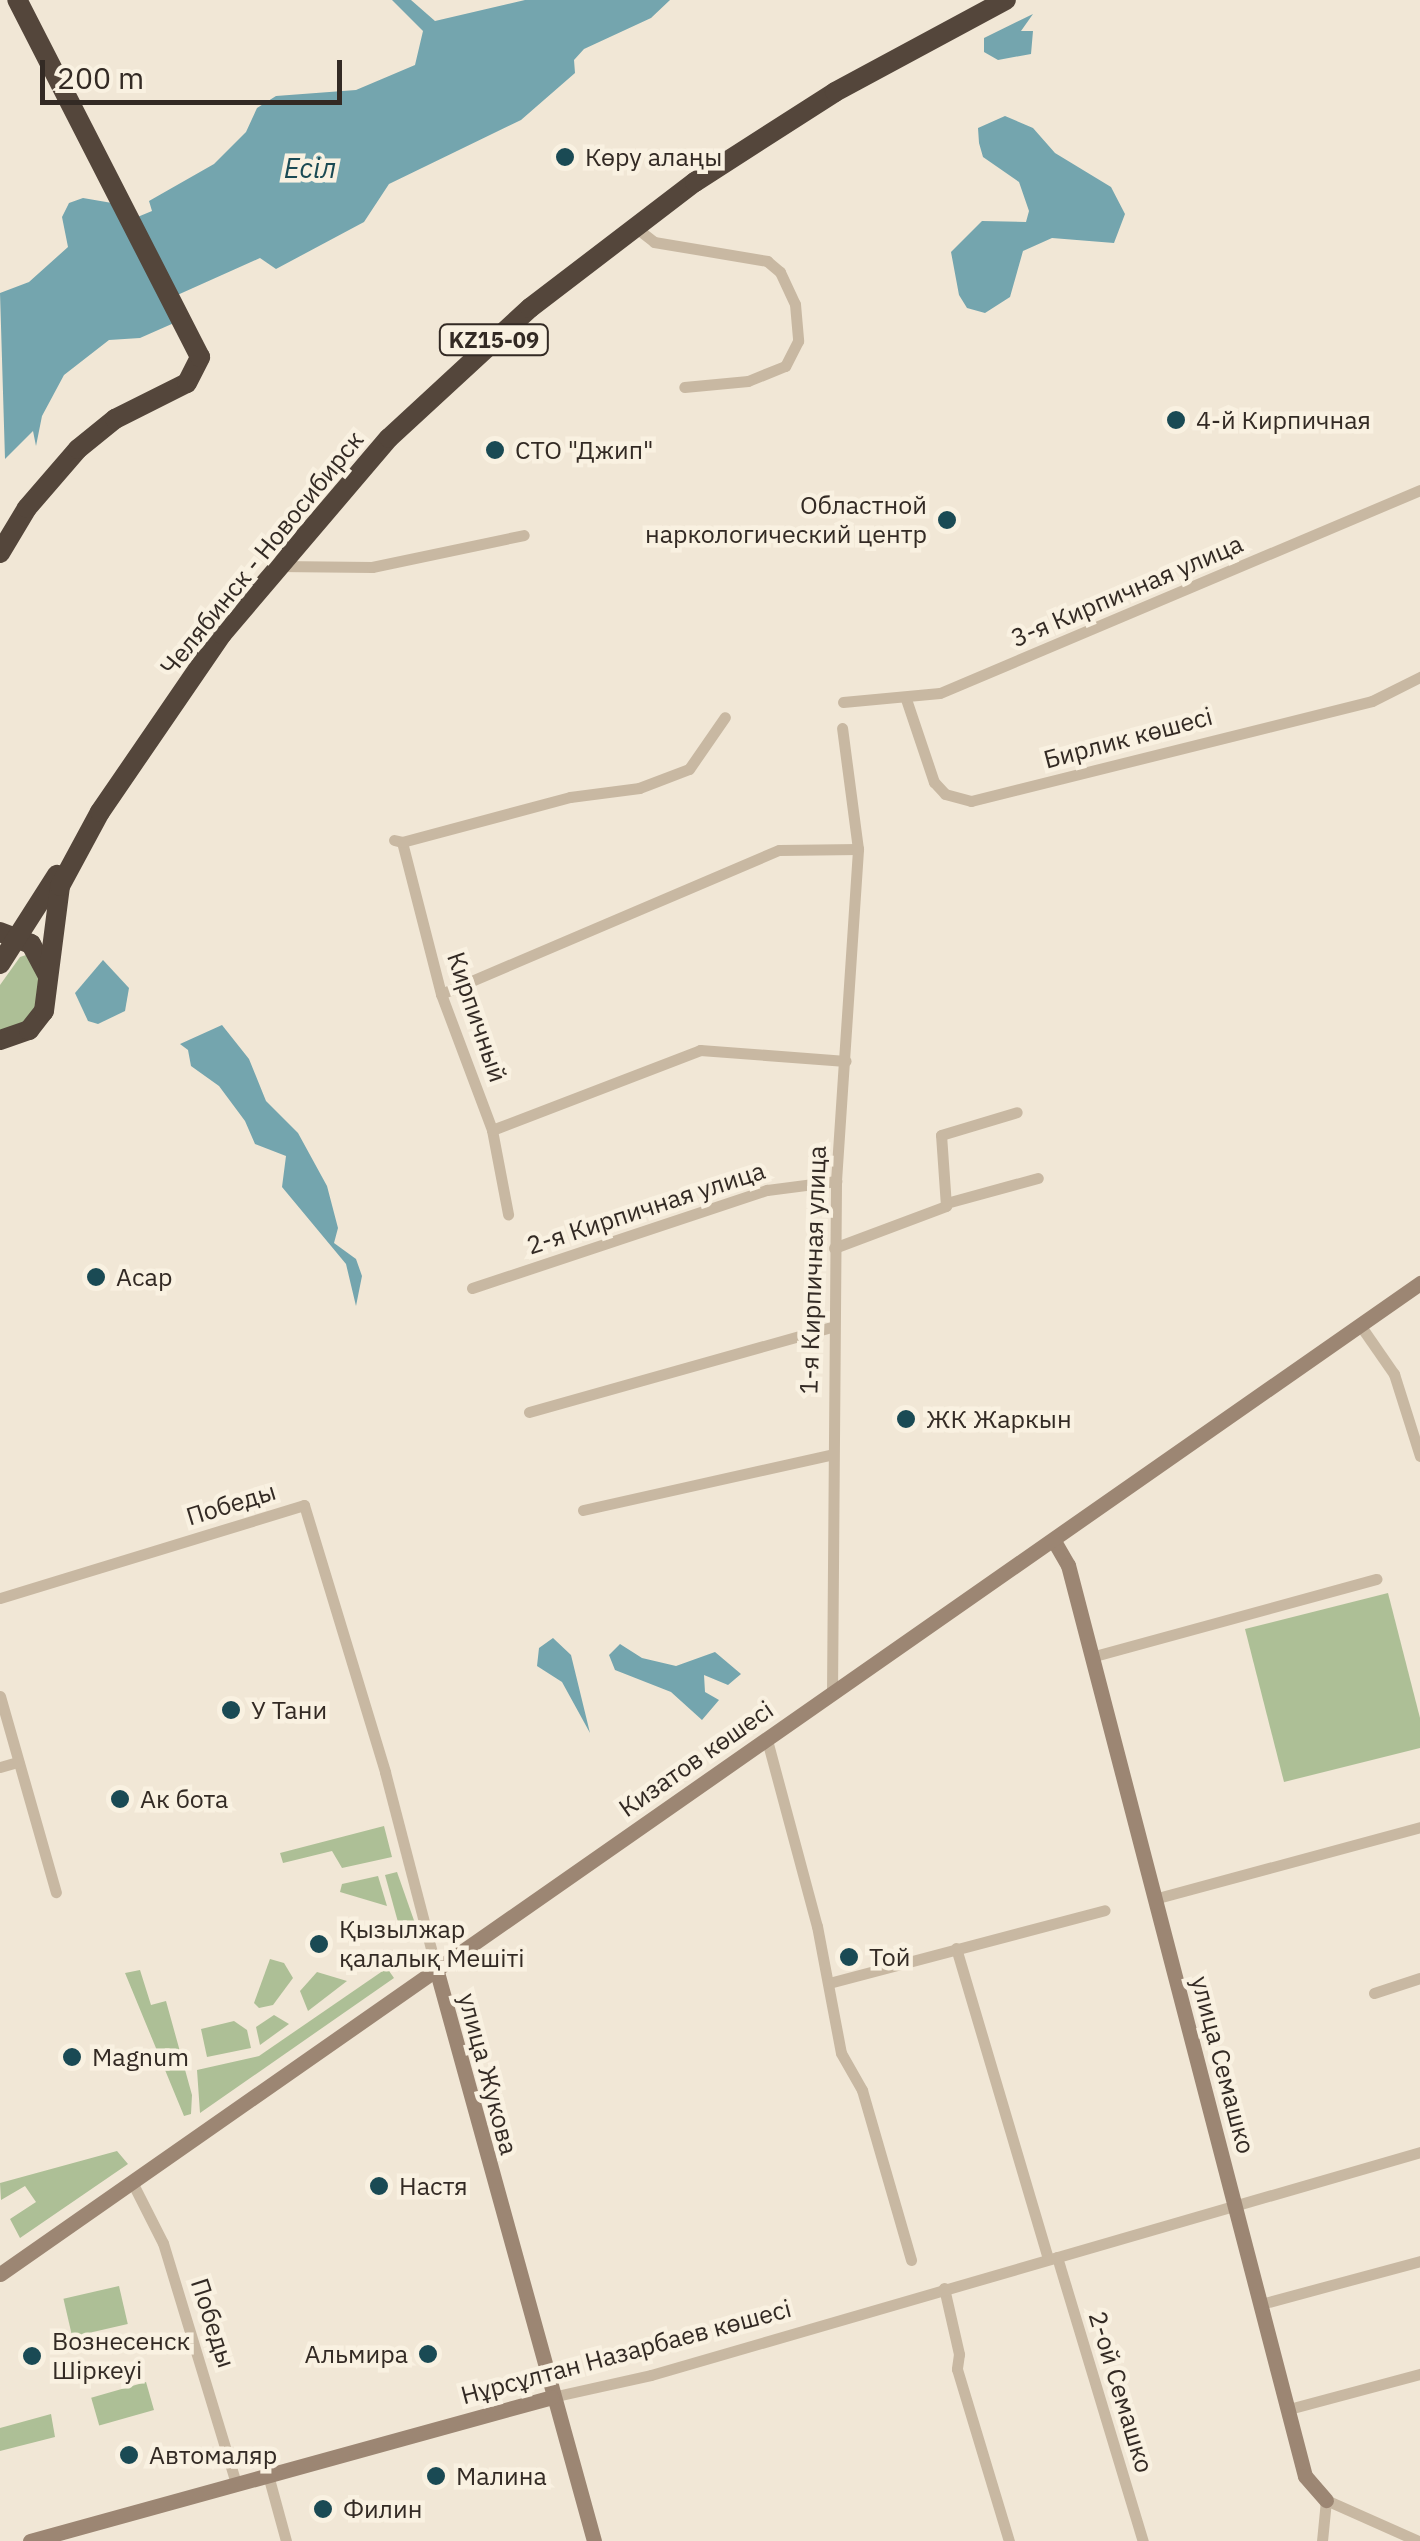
<!DOCTYPE html>
<meta charset="utf-8">
<style>
body{margin:0}
#map{position:relative;width:1420px;height:2541px;overflow:hidden;background:#f1e7d6;font-family:"IBM Plex Sans",sans-serif}
div>[style]{position:absolute}
.green>*{inset:0;background:#adbf96;transform-origin:0 0}
.water>*{inset:0;background:#74a5ae}
.street>*{height:11px;margin:-5.5px;padding:0 5.5px;transform-origin:5.5px;border-radius:5.5px;background:#c8b8a2}
.secondary>*{height:15px;margin:-7.5px;padding:0 7.5px;transform-origin:7.5px;border-radius:7.5px;background:#9c8673}
.highway>*{height:20px;margin:-10px;padding:0 10px;transform-origin:10px;border-radius:10px;background:#54463b}
.dots>*{width:28px;height:28px;translate:-50% -50%;box-sizing:border-box;border:5px solid #f9f1e1;border-radius:50%}
span{translate:-50% -50%;white-space:nowrap;text-align:center;line-height:1.15;-webkit-text-stroke:9px #f9f1e1;paint-order:stroke}
.shield-label span{padding:2px 8px;background:#f9f1e1;border:2px solid;border-radius:8px;-webkit-text-stroke-width:0}
.shield-label{font-size:22px;color:#332a24;font-weight:700}
.poi-label{font-size:25px;color:#332a24}
.left{translate:0 -50%;text-align:left}
.right{translate:-100% -50%;text-align:right}
.street-label{font-size:25px;color:#332a24}
.water-label{font-size:28px;color:#1a4a54;font-style:italic}
.scale{position:absolute;left:40px;top:60px;width:302px;height:45px;box-sizing:border-box;border:5px solid #332a24;border-top:0;padding-left:12px;font-size:30px;line-height:35px;white-space:nowrap;color:#332a24;-webkit-text-stroke:8px #f9f1e1;paint-order:stroke}
</style>
<div id="map">
<div class="green">
<div style="clip-path:polygon(32px 953px,44px 982px,31px 1018px,0 1034px,0 985px,20px 957px)"></div>
<div style="clip-path:polygon(1388px 1593px,1420px 1718px,1420px 1748px,1284px 1782px,1245px 1629px)"></div>
<div style="clip-path:polygon(384px 1826px,392px 1857px,342px 1868px,332px 1851px,283px 1863px,280px 1853px)"></div>
<div style="clip-path:polygon(397px 1872px,417px 1929px,401px 1933px,385px 1875px)"></div>
<div style="clip-path:polygon(378px 1876px,387px 1906px,340px 1892px,342px 1884px)"></div>
<div style="clip-path:polygon(270px 1959px,284px 1963px,293px 1978px,273px 2005px,259px 2008px,254px 2003px)"></div>
<div style="clip-path:polygon(387px 1968px,394px 1978px,200px 2113px,197px 2070px,259px 2056px)"></div>
<div style="clip-path:polygon(140px 1970px,151px 2005px,166px 2001px,192px 2095px,191px 2114px,184px 2116px,125px 1973px)"></div>
<div style="clip-path:polygon(317px 1972px,347px 1981px,308px 2011px,300px 1991px)"></div>
<div style="clip-path:polygon(274px 2015px,289px 2024px,260px 2045px,256px 2027px)"></div>
<div style="clip-path:polygon(234px 2021px,247px 2030px,251px 2048px,207px 2057px,201px 2029px)"></div>
<div style="clip-path:polygon(117px 2151px,128px 2164px,20px 2238px,10px 2219px,36px 2202px,25px 2186px,1px 2200px,0 2183px)"></div>
<div style="left:119px;top:2286px;width:39px;height:57px;rotate:77deg"></div>
<div style="left:146px;top:2382px;width:29px;height:57px;rotate:74deg"></div>
<div style="clip-path:polygon(51px 2414px,55px 2437px,0 2451px,0 2428px)"></div>
</div>
<div class="water">
<div style="clip-path:polygon(392px 0,411px 0,435px 21px,525px 0,670px 0,651px 18px,584px 49px,574px 60px,575px 73px,521px 120px,389px 184px,364px 222px,276px 269px,260px 258px,164px 301px,174px 323px,140px 338px,109px 340px,64px 375px,42px 416px,36px 446px,33px 431px,5px 459px,0 293px,29px 282px,68px 247px,62px 217px,69px 203px,83px 198px,112px 203px,123px 223px,152px 211px,149px 201px,214px 164px,246px 132px,257px 108px,276px 96px,356px 90px,415px 65px,423px 31px)"></div>
<div style="clip-path:polygon(1033px 14px,1021px 31px,1033px 31px,1031px 54px,998px 60px,984px 52px,984px 38px)"></div>
<div style="clip-path:polygon(1005px 116px,1033px 128px,1055px 153px,1111px 187px,1125px 214px,1114px 243px,1052px 238px,1023px 251px,1010px 297px,985px 313px,967px 308px,959px 295px,951px 252px,982px 221px,1026px 222px,1029px 211px,1019px 182px,983px 157px,979px 143px,978px 128px)"></div>
<div style="clip-path:polygon(103px 960px,129px 988px,125px 1011px,98px 1024px,88px 1021px,75px 993px)"></div>
<div style="clip-path:polygon(222px 1025px,249px 1059px,266px 1101px,298px 1133px,327px 1186px,338px 1228px,334px 1243px,356px 1259px,362px 1276px,356px 1306px,346px 1264px,282px 1187px,286px 1156px,255px 1144px,245px 1121px,219px 1086px,191px 1066px,188px 1050px,180px 1044px)"></div>
<div style="clip-path:polygon(553px 1638px,571px 1655px,590px 1733px,562px 1682px,537px 1666px,539px 1648px)"></div>
<div style="clip-path:polygon(620px 1644px,642px 1658px,676px 1666px,715px 1652px,741px 1674px,728px 1685px,704px 1675px,705px 1692px,719px 1700px,702px 1720px,671px 1692px,615px 1670px,609px 1655px)"></div>
</div>
<div class="street">
<div style="left:635px;top:227px;width:24px;rotate:38deg"></div>
<div style="left:654px;top:242px;width:115px;rotate:9.5deg"></div>
<div style="left:767px;top:261px;width:17px;rotate:40deg"></div>
<div style="left:780px;top:272px;width:35px;rotate:65deg"></div>
<div style="left:795px;top:304px;width:37px;rotate:85deg"></div>
<div style="left:798px;top:341px;width:28px;rotate:117deg"></div>
<div style="left:785px;top:366px;width:40px;rotate:158deg"></div>
<div style="left:748px;top:381px;width:64px;rotate:174.6deg"></div>
<div style="left:278px;top:566px;width:94px;rotate:0.6deg"></div>
<div style="left:372px;top:567px;width:155px;rotate:-11.9deg"></div>
<div style="left:906px;top:699px;width:88px;rotate:71.4deg"></div>
<div style="left:934px;top:782px;width:16px;rotate:47deg"></div>
<div style="left:945px;top:794px;width:27px;rotate:15deg"></div>
<div style="left:971px;top:801px;width:413px;rotate:-14deg"></div>
<div style="left:1372px;top:701px;width:54px;rotate:-26.6deg"></div>
<div style="left:843px;top:702px;width:97px;rotate:-5.3deg"></div>
<div style="left:940px;top:693px;width:521px;rotate:-22.92deg"></div>
<div style="left:394px;top:840px;width:8px;rotate:14deg"></div>
<div style="left:402px;top:842px;width:157px;rotate:75.6deg"></div>
<div style="left:441px;top:994px;width:145px;rotate:69.4deg"></div>
<div style="left:492px;top:1130px;width:86px;rotate:79.2deg"></div>
<div style="left:402px;top:842px;width:174px;rotate:-15deg"></div>
<div style="left:570px;top:797px;width:70px;rotate:-7.4deg"></div>
<div style="left:639px;top:788px;width:53px;rotate:-20.8deg"></div>
<div style="left:689px;top:769px;width:63px;rotate:-55.3deg"></div>
<div style="left:441px;top:994px;width:367px;rotate:-23.1deg"></div>
<div style="left:779px;top:850px;width:79px;rotate:-0.7deg"></div>
<div style="left:492px;top:1130px;width:223px;rotate:-21deg"></div>
<div style="left:700px;top:1050px;width:146px;rotate:4.3deg"></div>
<div style="left:950px;top:1202px;width:91px;rotate:-15.3deg"></div>
<div style="left:834px;top:1248px;width:120px;rotate:-20.6deg"></div>
<div style="left:946px;top:1206px;width:71px;rotate:-94deg"></div>
<div style="left:941px;top:1135px;width:79px;rotate:-16.8deg"></div>
<div style="left:472px;top:1288px;width:311px;rotate:-18.4deg"></div>
<div style="left:767px;top:1190px;width:70px;rotate:-7.4deg"></div>
<div style="left:1360px;top:1325px;width:60px;rotate:55.2deg"></div>
<div style="left:1394px;top:1374px;width:86px;rotate:72.4deg"></div>
<div style="left:529px;top:1412px;width:315px;rotate:-15.7deg"></div>
<div style="left:583px;top:1510px;width:253px;rotate:-12.6deg"></div>
<div style="left:0;top:1598px;width:318px;rotate:-17deg"></div>
<div style="left:304px;top:1505px;width:279px;rotate:73.1deg"></div>
<div style="left:385px;top:1772px;width:207px;rotate:75.4deg"></div>
<div style="left:1091px;top:1657px;width:296px;rotate:-15.3deg"></div>
<div style="left:832px;top:1694px;width:513px;rotate:-89.55deg"></div>
<div style="left:836px;top:1181px;width:333px;rotate:-86.2deg"></div>
<div style="left:858px;top:849px;width:122px;rotate:-97.5deg"></div>
<div style="left:0;top:1696px;width:204px;rotate:74.1deg"></div>
<div style="left:767px;top:1740px;width:193px;rotate:75deg"></div>
<div style="left:817px;top:1926px;width:129px;rotate:79.3deg"></div>
<div style="left:841px;top:2053px;width:43px;rotate:60.4deg"></div>
<div style="left:862px;top:2090px;width:177px;rotate:73.9deg"></div>
<div style="left:0;top:1767px;width:19px;rotate:-16deg"></div>
<div style="left:1154px;top:1899px;width:276px;rotate:-15.1deg"></div>
<div style="left:956px;top:1948px;width:324px;rotate:73.5deg"></div>
<div style="left:829px;top:1983px;width:285px;rotate:-14.8deg"></div>
<div style="left:1374px;top:1993px;width:48px;rotate:-18.1deg"></div>
<div style="left:132px;top:2182px;width:68px;rotate:63.1deg"></div>
<div style="left:163px;top:2243px;width:252px;rotate:73.1deg"></div>
<div style="left:1057px;top:2257px;width:297px;rotate:73.2deg"></div>
<div style="left:944px;top:2288px;width:68px;rotate:77.2deg"></div>
<div style="left:959px;top:2354px;width:15px;rotate:98deg"></div>
<div style="left:957px;top:2369px;width:180px;rotate:73.2deg"></div>
<div style="left:1261px;top:2304px;width:165px;rotate:-15.1deg"></div>
<div style="left:552px;top:2397px;width:101px;rotate:-12.5deg"></div>
<div style="left:651px;top:2375px;width:801px;rotate:-16.17deg"></div>
<div style="left:1289px;top:2409px;width:136px;rotate:-15deg"></div>
<div style="left:268px;top:2475px;width:68px;rotate:74.7deg"></div>
<div style="left:1322px;top:2541px;width:41px;rotate:-84.4deg"></div>
<div style="left:1326px;top:2500px;width:101px;rotate:24deg"></div>
</div>
<div class="secondary">
<div style="left:1054px;top:1541px;width:28px;rotate:60deg"></div>
<div style="left:1068px;top:1565px;width:941px;rotate:75.42deg"></div>
<div style="left:1305px;top:2476px;width:32px;rotate:49deg"></div>
<div style="left:437px;top:1972px;width:590px;rotate:74.57deg"></div>
<div style="left:0;top:2274px;width:1732px;rotate:-34.91deg"></div>
<div style="left:30px;top:2541px;width:541px;rotate:-15.42deg"></div>
</div>
<div class="highway">
<div style="left:0;top:553px;width:52px;rotate:-59deg"></div>
<div style="left:27px;top:508px;width:78px;rotate:-49.2deg"></div>
<div style="left:78px;top:449px;width:48px;rotate:-39deg"></div>
<div style="left:115px;top:419px;width:80px;rotate:-26.6deg"></div>
<div style="left:187px;top:383px;width:29px;rotate:-63deg"></div>
<div style="left:200px;top:357px;width:401px;rotate:-117.1deg"></div>
<div style="left:0;top:932px;width:33px;rotate:21deg"></div>
<div style="left:31px;top:944px;width:34px;rotate:62deg"></div>
<div style="left:0;top:964px;width:106px;rotate:-57.4deg"></div>
<div style="left:0;top:1040px;width:31px;rotate:-19deg"></div>
<div style="left:29px;top:1030px;width:24px;rotate:-52deg"></div>
<div style="left:44px;top:1011px;width:126px;rotate:-82.7deg"></div>
<div style="left:60px;top:886px;width:84px;rotate:-61.6deg"></div>
<div style="left:100px;top:812px;width:216px;rotate:-55.6deg"></div>
<div style="left:222px;top:634px;width:257px;rotate:-49.6deg"></div>
<div style="left:389px;top:438px;width:192px;rotate:-42.7deg"></div>
<div style="left:530px;top:308px;width:208px;rotate:-37.4deg"></div>
<div style="left:695px;top:182px;width:166px;rotate:-32.7deg"></div>
<div style="left:835px;top:92px;width:194px;rotate:-28.3deg"></div>
</div>
<div class="dots">
<div style="left:565px;top:157px;background:#1a4a54"></div>
<div style="left:1176px;top:420px;background:#1a4a54"></div>
<div style="left:495px;top:450px;background:#1a4a54"></div>
<div style="left:947px;top:520px;background:#1a4a54"></div>
<div style="left:96px;top:1277px;background:#1a4a54"></div>
<div style="left:906px;top:1419px;background:#1a4a54"></div>
<div style="left:231px;top:1710px;background:#1a4a54"></div>
<div style="left:120px;top:1799px;background:#1a4a54"></div>
<div style="left:319px;top:1944px;background:#1a4a54"></div>
<div style="left:849px;top:1957px;background:#1a4a54"></div>
<div style="left:72px;top:2057px;background:#1a4a54"></div>
<div style="left:379px;top:2186px;background:#1a4a54"></div>
<div style="left:428px;top:2354px;background:#1a4a54"></div>
<div style="left:32px;top:2356px;background:#1a4a54"></div>
<div style="left:129px;top:2455px;background:#1a4a54"></div>
<div style="left:436px;top:2476px;background:#1a4a54"></div>
<div style="left:323px;top:2509px;background:#1a4a54"></div>
</div>
<div class="shield-label">
<span style="left:494px;top:340px">KZ15-09</span>
</div>
<div class="poi-label">
<span class="left" style="left:585px;top:157px">Көру алаңы</span>
<span class="left" style="left:1196px;top:420px">4-й Кирпичная</span>
<span class="left" style="left:515px;top:450px">СТО "Джип"</span>
<span class="right" style="left:927px;top:520px">Областной<br>наркологический центр</span>
<span class="left" style="left:116px;top:1277px">Асар</span>
<span class="left" style="left:926px;top:1419px">ЖК Жаркын</span>
<span class="left" style="left:251px;top:1710px">У Тани</span>
<span class="left" style="left:140px;top:1799px">Ак бота</span>
<span class="left" style="left:339px;top:1944px">Қызылжар<br>қалалық Мешіті</span>
<span class="left" style="left:869px;top:1957px">Той</span>
<span class="left" style="left:92px;top:2057px">Magnum</span>
<span class="left" style="left:399px;top:2186px">Настя</span>
<span class="left" style="left:52px;top:2356px">Вознесенск<br>Шіркеуі</span>
<span class="right" style="left:408px;top:2354px">Альмира</span>
<span class="left" style="left:149px;top:2455px">Автомаляр</span>
<span class="left" style="left:456px;top:2476px">Малина</span>
<span class="left" style="left:343px;top:2509px">Филин</span>
</div>
<div class="street-label">
<span style="left:262px;top:553px;rotate:-51deg">Челябинск - Новосибирск</span>
<span style="left:1127px;top:591px;rotate:-23deg">3-я Кирпичная улица</span>
<span style="left:1128px;top:738px;rotate:-15deg">Бирлик көшесі</span>
<span style="left:477px;top:1017px;rotate:71deg">Кирпичный</span>
<span style="left:646px;top:1208px;rotate:-18deg">2-я Кирпичная улица</span>
<span style="left:813px;top:1270px;rotate:-88deg">1-я Кирпичная улица</span>
<span style="left:231px;top:1504px;rotate:-17deg">Победы</span>
<span style="left:696px;top:1759px;rotate:-35deg">Кизатов көшесі</span>
<span style="left:1223px;top:2065px;rotate:75deg">улица Семашко</span>
<span style="left:488px;top:2074px;rotate:75deg">улица Жукова</span>
<span style="left:213px;top:2323px;rotate:72deg">Победы</span>
<span style="left:626px;top:2352px;rotate:-15deg">Нұрсұлтан Назарбаев көшесі</span>
<span style="left:1121px;top:2392px;rotate:73deg">2-ой Семашко</span>
</div>
<div class="water-label">
<span style="left:310px;top:168px">Есіл</span>
</div>
<div class="scale">200 m</div>
</div>
